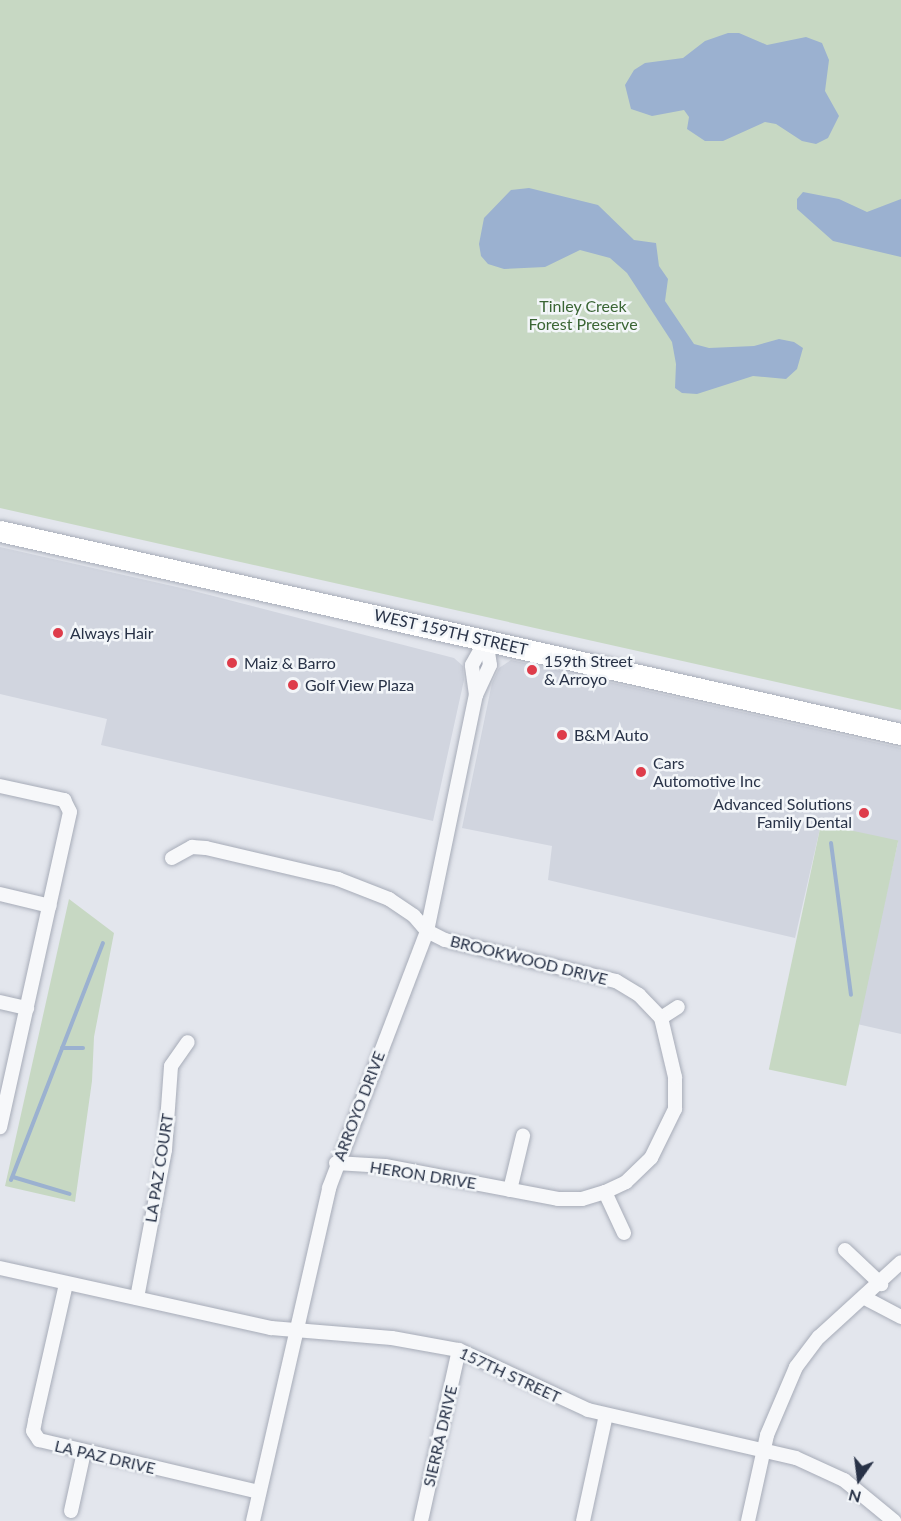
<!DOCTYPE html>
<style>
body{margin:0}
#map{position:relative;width:901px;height:1521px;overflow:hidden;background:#e3e6ed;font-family:Lato,sans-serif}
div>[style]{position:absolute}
.built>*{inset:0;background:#d1d5df}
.green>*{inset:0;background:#c7d8c3;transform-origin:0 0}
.water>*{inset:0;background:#9bb1d0}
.stream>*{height:4px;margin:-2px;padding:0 2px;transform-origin:2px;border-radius:2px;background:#9bb1d0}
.roads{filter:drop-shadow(0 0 2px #a7acb8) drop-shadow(0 0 2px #a7acb8)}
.street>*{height:14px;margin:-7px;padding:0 7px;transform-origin:7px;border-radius:7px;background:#f7f8fa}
.primary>*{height:21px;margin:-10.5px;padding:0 10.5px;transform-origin:10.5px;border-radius:10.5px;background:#fff}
.dots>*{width:16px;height:16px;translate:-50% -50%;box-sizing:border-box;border:3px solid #f3f6f9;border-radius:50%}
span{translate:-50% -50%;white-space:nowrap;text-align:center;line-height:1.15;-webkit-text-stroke:5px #f3f6f9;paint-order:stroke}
.park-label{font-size:16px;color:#3a6534}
.street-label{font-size:16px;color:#283247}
.poi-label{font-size:16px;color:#283247}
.left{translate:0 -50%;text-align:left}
.right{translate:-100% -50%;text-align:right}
.north{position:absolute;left:829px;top:1449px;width:60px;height:60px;-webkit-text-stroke:4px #f3f6f9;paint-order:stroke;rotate:194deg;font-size:16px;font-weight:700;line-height:24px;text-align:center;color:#283247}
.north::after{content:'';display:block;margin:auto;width:21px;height:27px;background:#283247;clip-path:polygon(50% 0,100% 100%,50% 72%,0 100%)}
</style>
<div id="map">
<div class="built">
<div style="clip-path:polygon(0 547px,190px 590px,454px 658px,463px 666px,464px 680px,433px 821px,101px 745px,107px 719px,0 694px)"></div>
<div style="clip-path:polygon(511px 660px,901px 748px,901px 1034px,857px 1024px,898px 842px,821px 824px,795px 938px,548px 880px,552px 846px,462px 828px,492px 683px,499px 668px)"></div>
</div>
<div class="green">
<div style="clip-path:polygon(0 0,901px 0,901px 710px,0 508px)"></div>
<div style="left:821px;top:824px;width:79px;height:251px;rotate:12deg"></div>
<div style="clip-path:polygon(69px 899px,114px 933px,94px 1037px,92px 1081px,75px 1202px,5px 1186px)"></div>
</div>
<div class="water">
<div style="clip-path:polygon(728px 33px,739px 33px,767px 45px,806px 37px,822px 43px,829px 60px,825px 91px,839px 116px,828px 138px,816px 144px,802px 141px,776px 124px,765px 122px,723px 141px,705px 141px,687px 129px,689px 117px,684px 110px,652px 116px,631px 109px,625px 85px,634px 70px,645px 63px,683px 58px,705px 41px)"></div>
<div style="clip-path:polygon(529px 188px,598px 205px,634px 240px,656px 243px,659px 266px,668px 279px,665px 301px,694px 344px,709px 348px,754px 346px,779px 339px,794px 342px,803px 348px,797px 369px,786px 379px,753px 376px,697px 394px,682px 393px,675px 388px,676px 364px,672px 342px,627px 273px,610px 258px,580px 250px,545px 267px,504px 269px,488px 264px,481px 256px,479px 244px,484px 218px,511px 190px)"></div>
<div style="clip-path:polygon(803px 192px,839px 199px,867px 212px,901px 199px,901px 257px,833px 241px,797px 209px,797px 199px)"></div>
</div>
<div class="stream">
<div style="left:831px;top:843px;width:153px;rotate:82.5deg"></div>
<div style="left:62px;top:1048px;width:21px"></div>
<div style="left:13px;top:1177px;width:59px;rotate:16.6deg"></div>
<div style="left:11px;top:1180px;width:254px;rotate:-68.8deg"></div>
</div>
<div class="roads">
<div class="street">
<div style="left:476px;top:695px;width:30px;rotate:-98deg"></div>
<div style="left:472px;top:665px;width:29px;rotate:-61deg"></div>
<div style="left:0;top:786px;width:66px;rotate:12.3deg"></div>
<div style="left:64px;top:800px;width:13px;rotate:63deg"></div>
<div style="left:70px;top:812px;width:323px;rotate:102.5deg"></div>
<div style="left:172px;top:858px;width:23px;rotate:-29deg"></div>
<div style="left:192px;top:847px;width:14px;rotate:4deg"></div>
<div style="left:206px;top:848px;width:136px;rotate:13.2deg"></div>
<div style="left:338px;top:879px;width:55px;rotate:21.4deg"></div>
<div style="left:389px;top:899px;width:30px;rotate:34deg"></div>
<div style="left:414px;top:916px;width:20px;rotate:49deg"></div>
<div style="left:427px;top:931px;width:20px;rotate:27deg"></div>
<div style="left:445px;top:940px;width:176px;rotate:13.5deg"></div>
<div style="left:616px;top:981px;width:27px;rotate:31deg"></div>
<div style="left:639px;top:995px;width:32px;rotate:46deg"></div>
<div style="left:661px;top:1018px;width:20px;rotate:-33deg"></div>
<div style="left:0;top:894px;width:51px;rotate:13.5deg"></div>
<div style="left:0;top:1002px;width:28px;rotate:13deg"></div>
<div style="left:336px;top:1163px;width:49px;rotate:3.5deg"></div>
<div style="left:385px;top:1166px;width:176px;rotate:10.8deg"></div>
<div style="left:558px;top:1199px;width:24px"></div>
<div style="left:582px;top:1199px;width:24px;rotate:-17deg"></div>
<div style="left:510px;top:1190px;width:56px;rotate:-76.5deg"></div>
<div style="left:624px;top:1233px;width:45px;rotate:-114.9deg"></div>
<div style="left:605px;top:1192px;width:23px;rotate:-25deg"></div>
<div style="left:626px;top:1182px;width:35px;rotate:-44deg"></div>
<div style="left:651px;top:1158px;width:55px;rotate:-63.9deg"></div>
<div style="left:675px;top:1109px;width:32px;rotate:-90deg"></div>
<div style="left:675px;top:1077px;width:61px;rotate:-103.3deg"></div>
<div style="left:845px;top:1250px;width:50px;rotate:43.4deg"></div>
<div style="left:0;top:1268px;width:278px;rotate:12.5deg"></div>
<div style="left:271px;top:1328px;width:121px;rotate:4.7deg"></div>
<div style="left:392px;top:1338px;width:68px;rotate:10.2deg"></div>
<div style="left:459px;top:1350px;width:142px;rotate:24.9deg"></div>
<div style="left:588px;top:1410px;width:213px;rotate:13deg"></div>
<div style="left:796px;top:1458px;width:53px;rotate:24.6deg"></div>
<div style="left:844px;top:1480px;width:65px;rotate:39.4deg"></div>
<div style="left:66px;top:1284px;width:140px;rotate:102.8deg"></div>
<div style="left:35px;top:1421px;width:10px;rotate:101deg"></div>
<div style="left:33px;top:1431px;width:11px;rotate:56deg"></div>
<div style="left:39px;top:1440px;width:226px;rotate:13.3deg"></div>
<div style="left:137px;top:1298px;width:151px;rotate:-79.3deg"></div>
<div style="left:165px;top:1150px;width:84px;rotate:-85.9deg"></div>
<div style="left:171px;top:1066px;width:29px;rotate:-55deg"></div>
<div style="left:865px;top:1298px;width:41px;rotate:27.8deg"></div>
<div style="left:71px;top:1511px;width:60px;rotate:-77.6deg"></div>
<div style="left:253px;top:1521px;width:342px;rotate:-77.1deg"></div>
<div style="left:329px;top:1188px;width:275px;rotate:-69.1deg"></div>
<div style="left:427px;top:931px;width:241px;rotate:-78.3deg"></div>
<div style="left:476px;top:695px;width:33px;rotate:-65deg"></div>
<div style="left:490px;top:665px;width:25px;rotate:-99deg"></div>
<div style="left:421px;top:1521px;width:175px;rotate:-77.5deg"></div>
<div style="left:583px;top:1521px;width:108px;rotate:-77.8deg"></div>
<div style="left:748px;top:1521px;width:88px;rotate:-77.5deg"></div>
<div style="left:767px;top:1435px;width:74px;rotate:-66.9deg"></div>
<div style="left:796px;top:1367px;width:38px;rotate:-53deg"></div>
<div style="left:819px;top:1337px;width:111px;rotate:-42.4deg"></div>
</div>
<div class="primary">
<div style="left:0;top:531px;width:924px;rotate:12.7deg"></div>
</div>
</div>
<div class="dots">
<div style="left:58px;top:633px;background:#de3c4a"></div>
<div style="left:232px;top:663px;background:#de3c4a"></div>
<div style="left:532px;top:670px;background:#de3c4a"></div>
<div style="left:293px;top:685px;background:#de3c4a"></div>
<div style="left:562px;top:735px;background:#de3c4a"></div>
<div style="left:641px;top:772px;background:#de3c4a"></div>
<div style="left:864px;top:813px;background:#de3c4a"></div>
</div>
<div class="park-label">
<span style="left:583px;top:315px">Tinley Creek<br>Forest Preserve</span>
</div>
<div class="street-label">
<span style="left:451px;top:632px;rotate:13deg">WEST 159TH STREET</span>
<span style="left:529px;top:960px;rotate:14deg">BROOKWOOD DRIVE</span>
<span style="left:359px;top:1106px;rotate:-69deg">ARROYO DRIVE</span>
<span style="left:159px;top:1168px;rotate:-81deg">LA PAZ COURT</span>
<span style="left:423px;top:1175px;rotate:9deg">HERON DRIVE</span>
<span style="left:510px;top:1375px;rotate:25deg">157TH STREET</span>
<span style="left:440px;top:1436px;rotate:-77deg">SIERRA DRIVE</span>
<span style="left:105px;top:1457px;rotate:13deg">LA PAZ DRIVE</span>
</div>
<div class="poi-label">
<span class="left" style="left:70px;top:633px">Always Hair</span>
<span class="left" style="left:544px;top:670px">159th Street<br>&amp; Arroyo</span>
<span class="left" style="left:244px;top:663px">Maiz &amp; Barro</span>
<span class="left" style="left:305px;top:685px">Golf View Plaza</span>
<span class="left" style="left:574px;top:735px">B&amp;M Auto</span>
<span class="left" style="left:653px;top:772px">Cars<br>Automotive Inc</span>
<span class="right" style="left:852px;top:813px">Advanced Solutions<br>Family Dental</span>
</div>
<div class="north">N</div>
</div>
